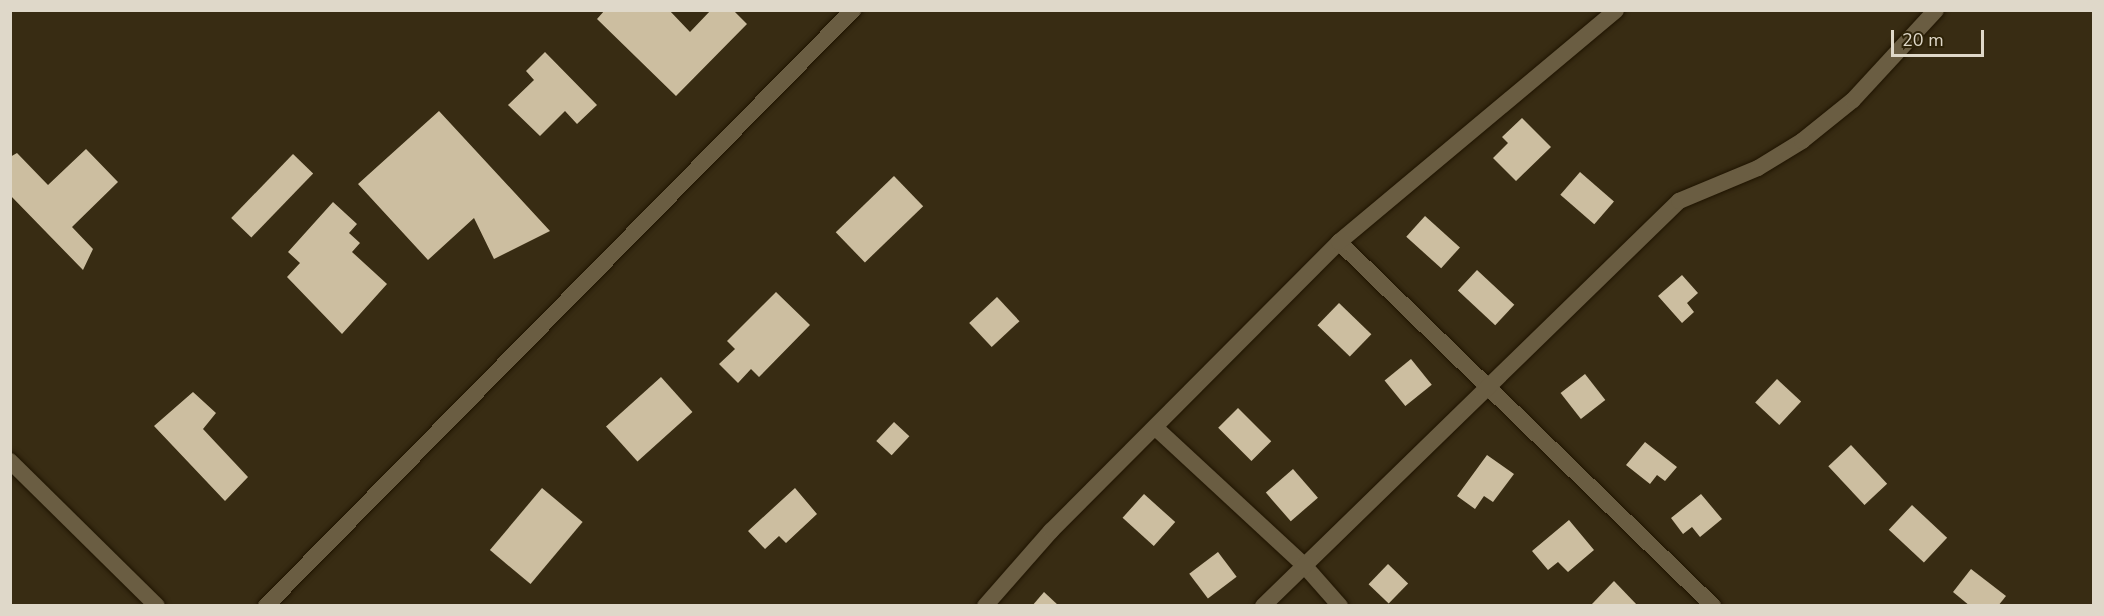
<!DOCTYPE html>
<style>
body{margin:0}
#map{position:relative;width:2104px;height:616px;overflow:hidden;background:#382c13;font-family:"Nunito Sans",sans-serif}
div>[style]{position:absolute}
.building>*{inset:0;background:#ccbea0;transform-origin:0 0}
.roads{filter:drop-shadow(0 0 2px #1f1400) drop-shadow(0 0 2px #1f1400)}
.minor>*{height:16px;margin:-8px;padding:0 8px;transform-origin:8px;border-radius:8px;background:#6a5d42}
.tertiary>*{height:16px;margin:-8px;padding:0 8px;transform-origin:8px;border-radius:8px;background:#6a5d42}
span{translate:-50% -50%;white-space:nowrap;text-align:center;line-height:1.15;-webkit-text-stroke:6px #2e2308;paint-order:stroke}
.frame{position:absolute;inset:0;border:12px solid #dfd8c9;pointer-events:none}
.scale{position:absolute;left:1891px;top:30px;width:93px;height:27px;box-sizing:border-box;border:3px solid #dfd8c9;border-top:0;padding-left:8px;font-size:18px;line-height:21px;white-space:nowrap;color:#dfd8c9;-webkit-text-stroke:4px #2e2308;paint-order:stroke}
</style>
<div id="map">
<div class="building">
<div style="clip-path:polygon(605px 10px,669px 10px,690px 32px,711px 10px,733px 10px,747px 24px,676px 96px,597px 19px)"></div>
<div style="clip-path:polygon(545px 52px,597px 105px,577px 124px,565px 111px,540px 136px,508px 105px,534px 80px,526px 71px)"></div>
<div style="clip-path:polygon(439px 111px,550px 231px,494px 259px,474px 218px,428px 260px,358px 184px)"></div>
<div style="clip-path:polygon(1522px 118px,1551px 147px,1516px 181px,1493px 158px,1508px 143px,1502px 137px)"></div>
<div style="clip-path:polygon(86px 149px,118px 182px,72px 227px,93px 249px,83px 270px,10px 195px,10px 157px,17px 153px,48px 185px)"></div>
<div style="left:293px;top:154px;width:28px;height:89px;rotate:44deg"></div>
<div style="left:1580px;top:172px;width:45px;height:30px;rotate:41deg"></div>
<div style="left:894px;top:176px;width:42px;height:81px;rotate:46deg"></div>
<div style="clip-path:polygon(333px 202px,357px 224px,349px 233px,360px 243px,352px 252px,387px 284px,342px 334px,287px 277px,300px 263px,288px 252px)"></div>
<div style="left:1425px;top:216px;width:47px;height:28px;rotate:42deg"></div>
<div style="left:1477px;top:270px;width:51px;height:28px;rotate:43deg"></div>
<div style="clip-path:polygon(1682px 275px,1698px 293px,1687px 303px,1694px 312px,1682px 323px,1658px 296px)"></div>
<div style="clip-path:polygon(776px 292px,810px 325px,759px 377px,751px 369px,738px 383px,719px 364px,735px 349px,727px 341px)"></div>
<div style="left:997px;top:297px;width:33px;height:38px;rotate:47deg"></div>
<div style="left:1339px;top:303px;width:45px;height:31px;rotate:44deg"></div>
<div style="left:1411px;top:359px;width:33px;height:34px;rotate:51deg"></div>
<div style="left:1585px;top:374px;width:33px;height:31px;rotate:52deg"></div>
<div style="left:661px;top:377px;width:47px;height:74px;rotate:48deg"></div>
<div style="left:1777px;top:379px;width:33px;height:32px;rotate:43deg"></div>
<div style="clip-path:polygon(193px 392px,216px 413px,203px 429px,248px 477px,225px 501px,154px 426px)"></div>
<div style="left:1238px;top:408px;width:47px;height:28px;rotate:45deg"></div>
<div style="left:894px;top:422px;width:21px;height:26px;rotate:43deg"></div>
<div style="clip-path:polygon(1645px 442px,1677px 467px,1665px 481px,1657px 475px,1650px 484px,1626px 465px)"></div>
<div style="left:1851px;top:445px;width:53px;height:31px;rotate:47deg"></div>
<div style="clip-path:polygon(1487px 455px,1514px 474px,1493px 502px,1484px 496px,1475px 509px,1457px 496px)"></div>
<div style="left:1293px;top:469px;width:38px;height:36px;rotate:49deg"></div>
<div style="left:542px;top:488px;width:53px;height:81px;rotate:40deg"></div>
<div style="clip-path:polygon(795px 488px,817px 514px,786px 543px,779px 536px,765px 549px,748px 531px)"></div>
<div style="left:1144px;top:494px;width:42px;height:32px;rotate:42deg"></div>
<div style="clip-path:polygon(1701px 494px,1722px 519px,1700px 537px,1692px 527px,1683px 534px,1671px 518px)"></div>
<div style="left:1912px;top:505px;width:48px;height:34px;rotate:43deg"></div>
<div style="clip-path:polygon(1569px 520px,1594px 550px,1568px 572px,1558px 562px,1548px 570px,1532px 551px)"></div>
<div style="left:1218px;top:552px;width:31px;height:36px;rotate:53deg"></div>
<div style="left:1388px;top:564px;width:28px;height:28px;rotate:44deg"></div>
<div style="clip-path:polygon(1971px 569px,2006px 596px,1998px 606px,1970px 606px,1953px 592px)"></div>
<div style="clip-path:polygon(1614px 581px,1638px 606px,1592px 604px)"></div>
<div style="clip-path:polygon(1044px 592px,1059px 606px,1032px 606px)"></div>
</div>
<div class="roads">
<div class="minor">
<div style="left:1339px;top:242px;width:522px;rotate:44.22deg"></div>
<div style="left:1157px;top:429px;width:199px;rotate:42.8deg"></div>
<div style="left:1303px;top:564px;width:56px;rotate:48.6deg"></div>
<div style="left:266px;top:606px;width:837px;rotate:-45.44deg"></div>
<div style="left:985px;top:606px;width:100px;rotate:-48.7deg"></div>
<div style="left:1051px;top:531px;width:408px;rotate:-45.1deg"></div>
<div style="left:1339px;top:242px;width:361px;rotate:-39.9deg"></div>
<div style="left:1263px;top:606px;width:581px;rotate:-44.23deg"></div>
<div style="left:1679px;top:201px;width:86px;rotate:-22.7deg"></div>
<div style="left:1758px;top:168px;width:52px;rotate:-31.5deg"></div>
<div style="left:1802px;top:141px;width:65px;rotate:-38.8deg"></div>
<div style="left:1853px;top:100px;width:122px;rotate:-47.3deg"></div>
</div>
<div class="tertiary">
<div style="left:10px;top:461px;width:206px;rotate:44.6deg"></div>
</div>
</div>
<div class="frame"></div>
<div class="scale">20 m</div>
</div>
